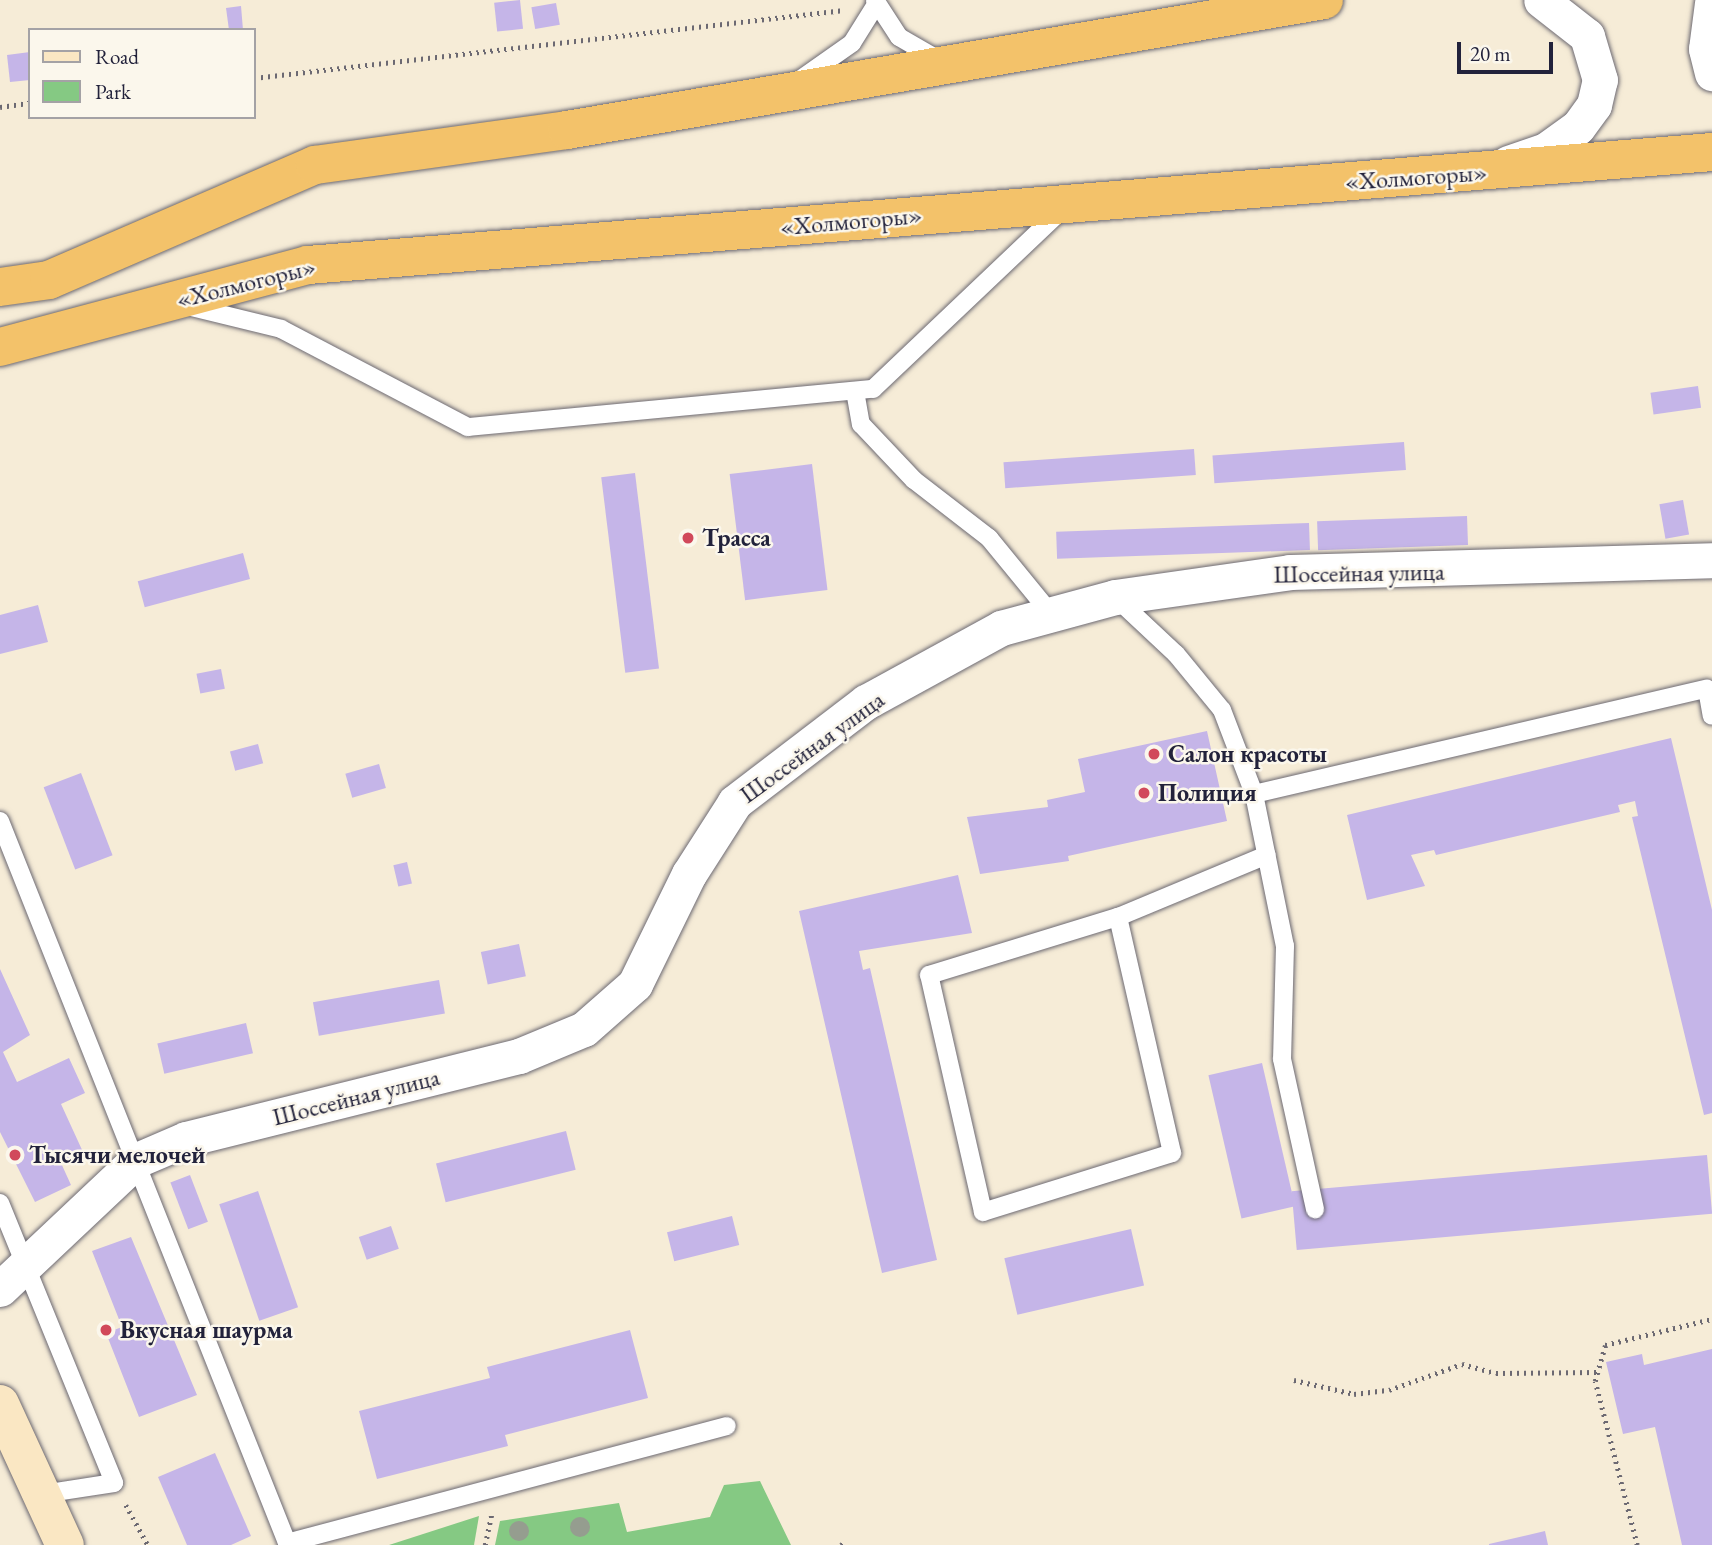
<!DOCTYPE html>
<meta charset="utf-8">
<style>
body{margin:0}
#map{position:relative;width:1712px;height:1545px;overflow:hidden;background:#f6ecd7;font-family:"EB Garamond",serif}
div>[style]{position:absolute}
.green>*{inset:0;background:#85c983}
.building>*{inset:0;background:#c5b5e8;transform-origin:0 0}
.path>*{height:4.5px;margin-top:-2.25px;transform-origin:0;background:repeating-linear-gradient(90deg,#6c6972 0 2px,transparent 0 7px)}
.roads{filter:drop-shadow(0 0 2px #6c6972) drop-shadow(0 0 2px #6c6972)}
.lane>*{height:18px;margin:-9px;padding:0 9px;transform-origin:9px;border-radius:9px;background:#fff}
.street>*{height:35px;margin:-17.5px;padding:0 17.5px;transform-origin:17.5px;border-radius:17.5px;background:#fff}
.secondary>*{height:38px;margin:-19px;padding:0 19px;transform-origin:19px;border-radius:19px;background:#fae7c3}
.highway>*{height:38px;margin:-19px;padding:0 19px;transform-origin:19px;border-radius:19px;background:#f3c26a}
.trees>*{width:20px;height:20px;margin:-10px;border-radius:50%;background:#959d8f}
.dots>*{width:19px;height:19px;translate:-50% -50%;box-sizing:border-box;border:4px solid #fbf7ec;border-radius:50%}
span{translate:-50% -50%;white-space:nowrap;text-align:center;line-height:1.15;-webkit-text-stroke:5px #fbf7ec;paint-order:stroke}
.street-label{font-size:24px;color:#22223b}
.poi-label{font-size:24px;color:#22223b;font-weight:700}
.left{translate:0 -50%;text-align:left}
.legend{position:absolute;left:28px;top:28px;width:228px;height:91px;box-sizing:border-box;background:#fbf7ec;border:2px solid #a4a2a5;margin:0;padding:9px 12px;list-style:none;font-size:21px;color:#22223b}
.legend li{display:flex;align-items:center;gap:14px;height:35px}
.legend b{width:35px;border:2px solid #a4a2a5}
.scale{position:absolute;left:1457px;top:42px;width:96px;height:32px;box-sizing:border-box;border:4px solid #22223b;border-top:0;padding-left:9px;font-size:21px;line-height:24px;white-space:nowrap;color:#22223b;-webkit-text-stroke:5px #fbf7ec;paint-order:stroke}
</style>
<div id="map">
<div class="green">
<div style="clip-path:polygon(760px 1481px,791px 1545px,495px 1545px,500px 1521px,619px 1503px,627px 1532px,710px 1517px,724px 1485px)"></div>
<div style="clip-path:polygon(479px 1516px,474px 1545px,389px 1545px)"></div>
</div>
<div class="building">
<div style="left:520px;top:0;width:29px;height:26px;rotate:84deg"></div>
<div style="left:556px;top:3px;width:22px;height:25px;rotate:80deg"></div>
<div style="clip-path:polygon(241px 6px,243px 30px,229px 30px,226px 8px)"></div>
<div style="clip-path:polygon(30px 52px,30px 80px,10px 82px,7px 55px)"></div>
<div style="left:1698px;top:386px;width:22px;height:48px;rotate:82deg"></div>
<div style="left:1404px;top:442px;width:28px;height:192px;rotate:86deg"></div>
<div style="left:1194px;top:449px;width:26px;height:191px;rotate:86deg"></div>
<div style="left:812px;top:464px;width:127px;height:83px;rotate:83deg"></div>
<div style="left:635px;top:473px;width:197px;height:34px;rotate:83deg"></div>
<div style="left:1683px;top:500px;width:35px;height:24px;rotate:80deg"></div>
<div style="left:1467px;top:516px;width:29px;height:150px;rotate:88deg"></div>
<div style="left:1309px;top:523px;width:27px;height:253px;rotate:88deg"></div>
<div style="left:243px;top:553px;width:27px;height:109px;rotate:75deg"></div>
<div style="clip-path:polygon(38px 605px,48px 642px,0 654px,0 615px)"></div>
<div style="left:221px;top:669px;width:20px;height:25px;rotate:79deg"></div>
<div style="clip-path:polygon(1207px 731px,1227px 821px,1068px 856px,1069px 861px,980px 874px,967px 817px,1048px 807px,1047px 800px,1085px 792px,1078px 759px)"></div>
<div style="clip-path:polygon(1671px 738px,1712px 910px,1712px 1113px,1704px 1115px,1632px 817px,1638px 816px,1635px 801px,1618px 805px,1620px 812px,1436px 855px,1434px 850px,1411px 855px,1425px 886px,1367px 900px,1347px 815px)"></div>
<div style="left:258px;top:744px;width:20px;height:29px;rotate:75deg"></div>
<div style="left:379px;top:764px;width:25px;height:35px;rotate:74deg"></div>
<div style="left:81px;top:773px;width:88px;height:40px;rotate:69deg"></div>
<div style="left:407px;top:862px;width:22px;height:14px;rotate:77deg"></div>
<div style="clip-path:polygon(958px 875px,972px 933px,859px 951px,863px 970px,870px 968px,937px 1260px,882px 1273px,799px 911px)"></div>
<div style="left:519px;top:944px;width:33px;height:39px;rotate:78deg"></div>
<div style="clip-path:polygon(0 969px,30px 1035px,3px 1052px,17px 1082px,69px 1058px,85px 1093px,61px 1104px,83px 1152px,61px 1163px,71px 1185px,35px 1202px,0 1132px)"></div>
<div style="left:439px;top:980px;width:34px;height:128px;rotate:80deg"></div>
<div style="left:246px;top:1023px;width:31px;height:91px;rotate:77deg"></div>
<div style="left:1262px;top:1063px;width:147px;height:55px;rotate:77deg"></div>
<div style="left:566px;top:1131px;width:40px;height:134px;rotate:76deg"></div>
<div style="left:1707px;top:1155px;width:59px;height:417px;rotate:85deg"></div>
<div style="left:190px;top:1175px;width:50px;height:21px;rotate:69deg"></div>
<div style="left:258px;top:1191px;width:123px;height:41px;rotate:71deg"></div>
<div style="left:732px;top:1216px;width:30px;height:67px;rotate:76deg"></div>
<div style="left:391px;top:1226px;width:24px;height:34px;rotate:71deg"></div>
<div style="left:1131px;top:1229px;width:58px;height:130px;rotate:77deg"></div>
<div style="clip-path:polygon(131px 1237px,197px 1395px,139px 1417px,106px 1333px,122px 1327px,92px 1251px)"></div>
<div style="clip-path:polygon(630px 1330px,648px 1398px,505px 1435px,508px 1446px,377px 1479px,359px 1411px,490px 1378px,487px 1367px)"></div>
<div style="clip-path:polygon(1712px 1349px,1712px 1545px,1682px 1545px,1655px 1427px,1623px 1434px,1606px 1362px,1642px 1354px,1644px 1365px)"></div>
<div style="clip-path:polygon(215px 1453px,251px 1536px,231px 1545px,187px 1545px,158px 1477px)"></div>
<div style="clip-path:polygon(1545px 1531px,1548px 1545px,1489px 1545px,1489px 1544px)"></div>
</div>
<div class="path">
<div style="left:254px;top:78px;width:594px;rotate:-6.57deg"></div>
<div style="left:0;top:107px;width:30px;rotate:-8deg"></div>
<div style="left:1294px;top:1380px;width:62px;rotate:13.1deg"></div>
<div style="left:1354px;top:1394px;width:35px;rotate:-7deg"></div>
<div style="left:1389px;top:1390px;width:77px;rotate:-19.6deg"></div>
<div style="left:1462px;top:1364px;width:35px;rotate:15deg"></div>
<div style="left:1496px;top:1373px;width:102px;rotate:-0.6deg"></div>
<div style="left:126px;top:1505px;width:46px;rotate:61.2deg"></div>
<div style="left:485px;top:1545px;width:34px;rotate:-78deg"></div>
<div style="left:841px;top:1545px;width:6px;rotate:-45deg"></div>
<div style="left:1637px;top:1545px;width:169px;rotate:-104.4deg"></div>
<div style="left:1595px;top:1381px;width:37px;rotate:-74deg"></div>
<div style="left:1605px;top:1345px;width:110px;rotate:-13.7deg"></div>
</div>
<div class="roads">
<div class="lane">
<div style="left:875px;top:0;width:44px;rotate:57deg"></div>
<div style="left:899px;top:37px;width:46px;rotate:29.9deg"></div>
<div style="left:798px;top:81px;width:66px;rotate:-35.1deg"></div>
<div style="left:852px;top:43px;width:44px;rotate:-58.1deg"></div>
<div style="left:187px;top:306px;width:97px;rotate:13.7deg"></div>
<div style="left:281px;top:329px;width:211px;rotate:27.7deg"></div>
<div style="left:468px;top:427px;width:407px;rotate:-5.4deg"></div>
<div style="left:873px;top:389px;width:262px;rotate:-43.5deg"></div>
<div style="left:855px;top:391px;width:34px;rotate:80deg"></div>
<div style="left:861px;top:424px;width:77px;rotate:46.6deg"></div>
<div style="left:914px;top:480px;width:95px;rotate:37.7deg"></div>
<div style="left:989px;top:538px;width:99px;rotate:50.7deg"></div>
<div style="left:1115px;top:597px;width:83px;rotate:43.1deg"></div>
<div style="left:1176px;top:654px;width:72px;rotate:50.6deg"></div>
<div style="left:1222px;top:710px;width:90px;rotate:69.1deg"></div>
<div style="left:1254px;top:794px;width:155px;rotate:78.5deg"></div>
<div style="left:1285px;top:946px;width:113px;rotate:91.5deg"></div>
<div style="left:1282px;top:1059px;width:154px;rotate:77.6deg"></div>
<div style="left:1254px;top:794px;width:465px;rotate:-13.1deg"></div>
<div style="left:1707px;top:689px;width:27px;rotate:80deg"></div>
<div style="left:0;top:821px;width:779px;rotate:68.31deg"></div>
<div style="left:1118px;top:917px;width:242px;rotate:77.1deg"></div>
<div style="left:1172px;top:1153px;width:198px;rotate:162.7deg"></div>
<div style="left:983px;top:1212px;width:243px;rotate:-102.8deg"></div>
<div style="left:929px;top:975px;width:198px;rotate:-17.1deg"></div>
<div style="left:1118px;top:917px;width:161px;rotate:-22.6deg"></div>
<div style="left:0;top:1203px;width:302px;rotate:67.8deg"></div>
<div style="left:114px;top:1483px;width:73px;rotate:171.3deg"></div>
<div style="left:287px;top:1543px;width:455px;rotate:-14.9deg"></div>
</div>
<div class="street">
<div style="left:1712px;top:3px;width:46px;rotate:97.4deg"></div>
<div style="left:1706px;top:49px;width:25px;rotate:76deg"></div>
<div style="left:1508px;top:163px;width:40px;rotate:-18.9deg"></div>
<div style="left:1546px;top:150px;width:39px;rotate:-36deg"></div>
<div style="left:1578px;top:127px;width:27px;rotate:-54deg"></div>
<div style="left:1594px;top:105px;width:26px;rotate:-77deg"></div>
<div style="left:1600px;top:80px;width:46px;rotate:-106.5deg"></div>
<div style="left:1587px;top:36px;width:58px;rotate:-142deg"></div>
<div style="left:0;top:1289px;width:188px;rotate:-43.3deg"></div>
<div style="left:137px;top:1160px;width:53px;rotate:-23.2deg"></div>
<div style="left:186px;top:1139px;width:343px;rotate:-14deg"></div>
<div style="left:519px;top:1056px;width:70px;rotate:-22.6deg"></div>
<div style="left:584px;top:1029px;width:68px;rotate:-41.4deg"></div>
<div style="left:635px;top:984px;width:123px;rotate:-63.9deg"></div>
<div style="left:689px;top:874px;width:85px;rotate:-57.4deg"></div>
<div style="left:735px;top:802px;width:165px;rotate:-37.4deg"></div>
<div style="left:866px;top:702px;width:154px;rotate:-28.7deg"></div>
<div style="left:1001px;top:628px;width:118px;rotate:-15.2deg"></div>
<div style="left:1115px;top:597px;width:177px;rotate:-8.1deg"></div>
<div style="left:1290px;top:572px;width:422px;rotate:-1.6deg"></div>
</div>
<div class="secondary">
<div style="left:0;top:1404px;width:155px;rotate:65.3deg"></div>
</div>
<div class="highway">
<div style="left:0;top:287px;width:49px;rotate:-8.1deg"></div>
<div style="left:49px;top:280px;width:290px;rotate:-23.4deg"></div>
<div style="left:315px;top:165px;width:254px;rotate:-7.9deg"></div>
<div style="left:567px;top:130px;width:768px;rotate:-9.74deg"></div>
<div style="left:0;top:347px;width:319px;rotate:-14.9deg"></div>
<div style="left:308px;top:265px;width:1409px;rotate:-4.6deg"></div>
</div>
</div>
<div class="trees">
<div style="left:580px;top:1527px"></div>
<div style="left:519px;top:1531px"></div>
</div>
<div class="dots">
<div style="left:688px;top:538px;background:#d1495b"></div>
<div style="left:1154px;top:754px;background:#d1495b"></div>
<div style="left:1144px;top:793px;background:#d1495b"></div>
<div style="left:15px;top:1155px;background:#d1495b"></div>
<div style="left:106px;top:1330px;background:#d1495b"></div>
</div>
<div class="street-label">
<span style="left:1416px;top:177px;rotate:-4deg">«Холмогоры»</span>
<span style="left:851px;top:221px;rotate:-5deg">«Холмогоры»</span>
<span style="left:246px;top:283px;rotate:-14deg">«Холмогоры»</span>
<span style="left:1359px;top:573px;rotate:-1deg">Шоссейная улица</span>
<span style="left:812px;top:747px;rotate:-36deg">Шоссейная улица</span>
<span style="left:356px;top:1097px;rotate:-14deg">Шоссейная улица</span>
</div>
<div class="poi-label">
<span class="left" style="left:702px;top:538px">Трасса</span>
<span class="left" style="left:1168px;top:754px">Салон красоты</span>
<span class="left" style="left:1158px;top:793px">Полиция</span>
<span class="left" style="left:29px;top:1155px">Тысячи мелочей</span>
<span class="left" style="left:120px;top:1330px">Вкусная шаурма</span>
</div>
<ul class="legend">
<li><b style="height:9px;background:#fae7c3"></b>Road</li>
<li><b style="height:19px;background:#85c983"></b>Park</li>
</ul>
<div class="scale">20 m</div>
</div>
